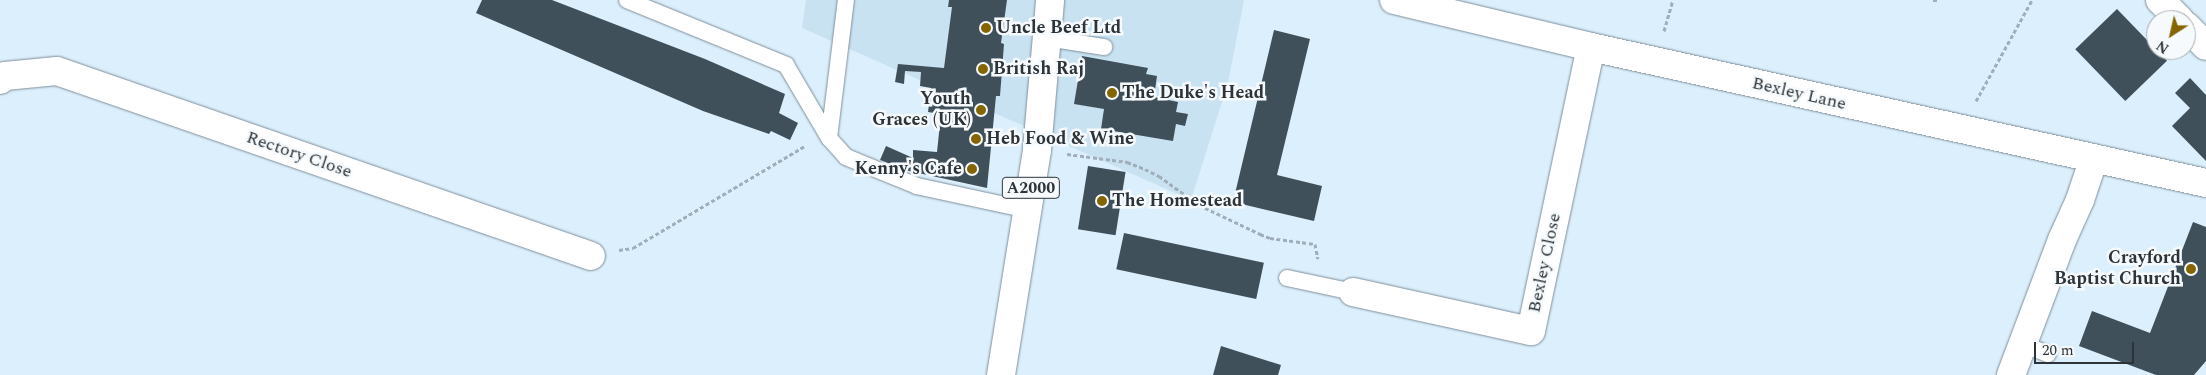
<!DOCTYPE html>
<style>
body{margin:0}
#map{position:relative;width:2206px;height:375px;overflow:hidden;background:#dceffc;font-family:Spectral,serif}
div>[style]{position:absolute}
.built>*{inset:0;background:#c9e2f2}
.building>*{inset:0;background:#40505a;transform-origin:0 0}
.path>*{height:3px;margin-top:-1.5px;transform-origin:0;background:repeating-linear-gradient(90deg,#a0aeb9 0 4px,transparent 0 6.5px)}
.roads{filter:drop-shadow(0 0 1px #7e8f9a) drop-shadow(0 0 1px #7e8f9a)}
.service>*{height:16px;margin:-8px;padding:0 8px;transform-origin:8px;border-radius:8px;background:#fff}
.minor>*{height:28px;margin:-14px;padding:0 14px;transform-origin:14px;border-radius:14px;background:#fff}
.primary>*{height:28px;margin:-14px;padding:0 14px;transform-origin:14px;border-radius:14px;background:#fff}
.dots>*{width:14px;height:14px;translate:-50% -50%;box-sizing:border-box;border:2px solid #f6fafc;border-radius:50%}
span{translate:-50% -50%;white-space:nowrap;text-align:center;line-height:1.15;-webkit-text-stroke:5px #f6fafc;paint-order:stroke}
.shield-label span{padding:1px 4px;background:#f6fafc;border:1px solid;border-radius:4px;-webkit-text-stroke-width:0}
.shield-label{font-size:16px;color:#2d3439;font-weight:700}
.poi-label{font-size:18px;color:#2d3439;font-weight:700}
.left{translate:0 -50%;text-align:left}
.right{translate:-100% -50%;text-align:right}
.street-label{font-size:18px;color:#2d3439}
.north{position:absolute;left:2146px;top:10px;width:50px;height:50px;box-sizing:border-box;background:#f6fafc;border:1px solid #a6abae;border-radius:50%;rotate:215deg;font-size:14px;font-weight:700;line-height:20px;text-align:center;color:#2d3439}
.north::after{content:'';display:block;margin:auto;width:18px;height:22px;background:#856500;clip-path:polygon(50% 0,100% 100%,50% 72%,0 100%)}
.scale{position:absolute;left:2034px;top:342px;width:100px;height:22px;box-sizing:border-box;border:2px solid #2d3439;border-top:0;padding-left:6px;font-size:15px;line-height:18px;white-space:nowrap;color:#2d3439;-webkit-text-stroke:4px #f6fafc;paint-order:stroke}
</style>
<div id="map">
<div class="built">
<div style="clip-path:polygon(806px 0,1244px 0,1228px 83px,1191px 200px,802px 28px)"></div>
</div>
<div class="building">
<div style="clip-path:polygon(482px 0,552px 0,705px 59px,785px 94px,779px 113px,798px 123px,790px 140px,771px 131px,769px 134px,703px 111px,476px 13px)"></div>
<div style="clip-path:polygon(949px 0,1007px 0,1001px 43px,1004px 44px,1000px 96px,996px 96px,987px 188px,909px 171px,880px 160px,886px 146px,913px 158px,913px 150px,937px 152px,941px 114px,928px 112px,931px 88px,920px 86px,921px 72px,905px 71px,904px 84px,895px 82px,898px 64px,944px 68px,952px 7px,948px 7px)"></div>
<div style="left:2117px;top:9px;width:72px;height:58px;rotate:46deg"></div>
<div style="clip-path:polygon(1274px 30px,1310px 39px,1277px 175px,1322px 186px,1314px 221px,1233px 202px)"></div>
<div style="clip-path:polygon(1082px 56px,1148px 68px,1146px 74px,1157px 76px,1154px 97px,1178px 102px,1176px 112px,1188px 114px,1185px 126px,1176px 124px,1173px 141px,1101px 129px,1104px 109px,1074px 104px)"></div>
<div style="clip-path:polygon(2190px 78px,2206px 95px,2206px 161px,2172px 126px,2190px 108px,2175px 93px)"></div>
<div style="left:1088px;top:166px;width:38px;height:64px;rotate:9deg"></div>
<div style="clip-path:polygon(2193px 222px,2206px 227px,2206px 361px,2194px 375px,2156px 375px,2079px 346px,2092px 311px,2150px 333px)"></div>
<div style="left:1124px;top:233px;width:143px;height:37px;rotate:12deg"></div>
<div style="clip-path:polygon(1221px 346px,1281px 365px,1278px 375px,1213px 375px)"></div>
</div>
<div class="path">
<div style="left:1933px;top:0;width:5px"></div>
<div style="left:1664px;top:31px;width:32px;rotate:-74deg"></div>
<div style="left:1976px;top:101px;width:115px;rotate:-61deg"></div>
<div style="left:1067px;top:154px;width:61px;rotate:7.6deg"></div>
<div style="left:1127px;top:162px;width:19px;rotate:21deg"></div>
<div style="left:1145px;top:169px;width:16px;rotate:27deg"></div>
<div style="left:1159px;top:176px;width:49px;rotate:35.9deg"></div>
<div style="left:1199px;top:205px;width:68px;rotate:25.4deg"></div>
<div style="left:1260px;top:234px;width:11px;rotate:22deg"></div>
<div style="left:1270px;top:238px;width:45px;rotate:7.6deg"></div>
<div style="left:1315px;top:244px;width:15px;rotate:79deg"></div>
<div style="left:619px;top:250px;width:14px;rotate:-8deg"></div>
<div style="left:633px;top:248px;width:200px;rotate:-30.7deg"></div>
</div>
<div class="roads">
<div class="service">
<div style="left:627px;top:0;width:172px;rotate:22.2deg"></div>
<div style="left:786px;top:65px;width:85px;rotate:59.5deg"></div>
<div style="left:829px;top:138px;width:25px;rotate:48deg"></div>
<div style="left:846px;top:157px;width:77px;rotate:22.2deg"></div>
<div style="left:917px;top:186px;width:114px;rotate:12.2deg"></div>
<div style="left:1047px;top:38px;width:58px;rotate:9deg"></div>
<div style="left:829px;top:138px;width:139px;rotate:-83deg"></div>
<div style="left:1287px;top:278px;width:67px;rotate:12deg"></div>
<div style="left:2023px;top:344px;width:27px;rotate:22deg"></div>
</div>
<div class="minor">
<div style="left:1394px;top:0;width:203px;rotate:13.4deg"></div>
<div style="left:1591px;top:47px;width:630px;rotate:12.47deg"></div>
<div style="left:0;top:80px;width:6px;rotate:-39deg"></div>
<div style="left:5px;top:76px;width:52px;rotate:-5.5deg"></div>
<div style="left:57px;top:71px;width:565px;rotate:19.11deg"></div>
<div style="left:1353px;top:292px;width:182px;rotate:12.4deg"></div>
<div style="left:1531px;top:331px;width:290px;rotate:-78.1deg"></div>
<div style="left:2011px;top:375px;width:144px;rotate:-69.3deg"></div>
<div style="left:2062px;top:240px;width:44px;rotate:-65.8deg"></div>
<div style="left:2080px;top:200px;width:44px;rotate:-71.6deg"></div>
</div>
<div class="primary">
<div style="left:2160px;top:0;width:28px;rotate:45deg"></div>
<div style="left:2186px;top:26px;width:28px;rotate:45deg"></div>
<div style="left:1001px;top:375px;width:228px;rotate:-80.9deg"></div>
<div style="left:1037px;top:150px;width:151px;rotate:-85deg"></div>
</div>
</div>
<div class="dots">
<div style="left:986px;top:28px;background:#856500"></div>
<div style="left:983px;top:69px;background:#856500"></div>
<div style="left:1112px;top:93px;background:#856500"></div>
<div style="left:981px;top:110px;background:#856500"></div>
<div style="left:976px;top:139px;background:#856500"></div>
<div style="left:972px;top:169px;background:#856500"></div>
<div style="left:1102px;top:201px;background:#856500"></div>
<div style="left:2191px;top:269px;background:#856500"></div>
</div>
<div class="shield-label">
<span style="left:1031px;top:188px">A2000</span>
</div>
<div class="poi-label">
<span class="left" style="left:996px;top:28px">Uncle Beef Ltd</span>
<span class="left" style="left:993px;top:69px">British Raj</span>
<span class="left" style="left:1122px;top:93px">The Duke's Head</span>
<span class="right" style="left:971px;top:110px">Youth<br>Graces (UK)</span>
<span class="left" style="left:986px;top:139px">Heb Food &amp; Wine</span>
<span class="right" style="left:962px;top:169px">Kenny's Cafe</span>
<span class="left" style="left:1112px;top:201px">The Homestead</span>
<span class="right" style="left:2181px;top:269px">Crayford<br>Baptist Church</span>
</div>
<div class="street-label">
<span style="left:1799px;top:94px;rotate:13deg">Bexley Lane</span>
<span style="left:299px;top:155px;rotate:19deg">Rectory Close</span>
<span style="left:1545px;top:263px;rotate:-78deg">Bexley Close</span>
</div>
<div class="north">N</div>
<div class="scale">20 m</div>
</div>
